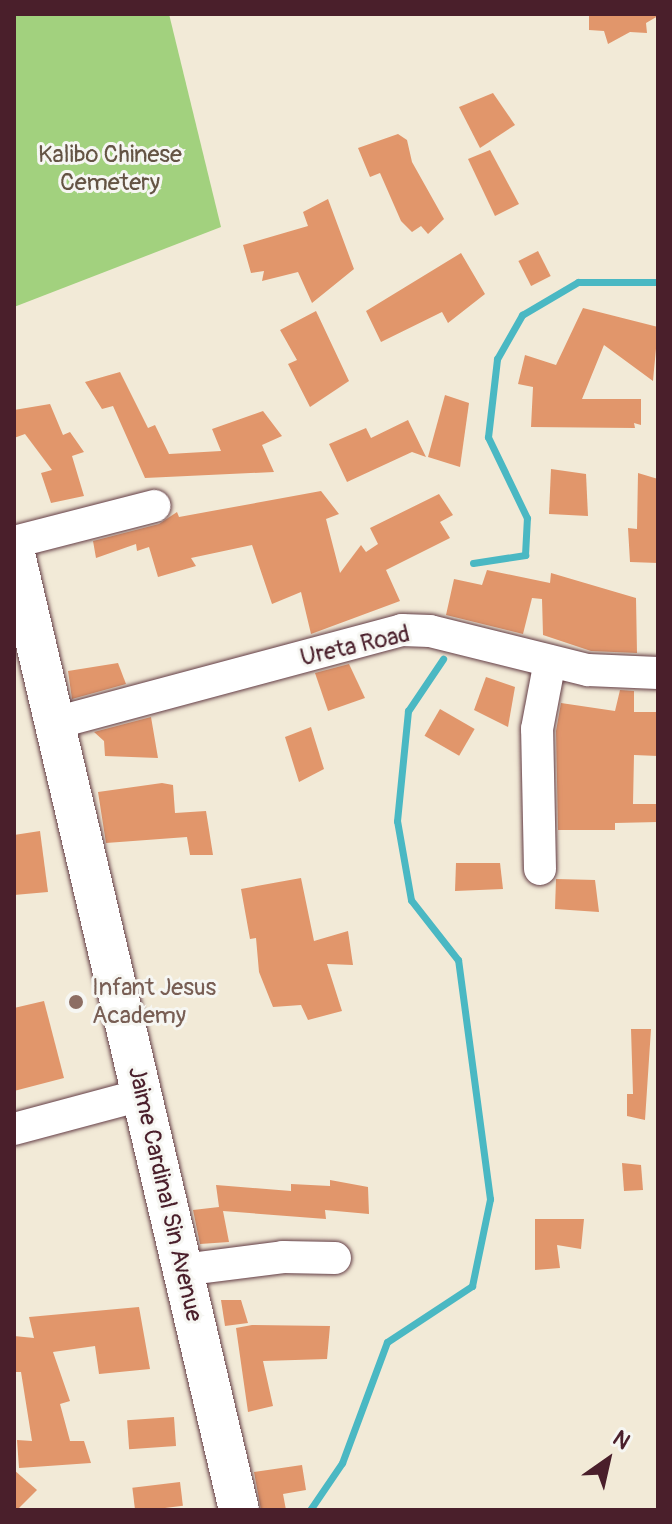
<!DOCTYPE html>
<style>
body{margin:0}
#map{position:relative;width:672px;height:1524px;overflow:hidden;background:#f2ead7;font-family:Pangolin,sans-serif}
div>[style]{position:absolute}
.green>*{inset:0;background:#a2d17e}
.stream>*{height:7px;margin:-3.5px;padding:0 3.5px;transform-origin:3.5px;border-radius:3.5px;background:#4ab8c3}
.building>*{inset:0;background:#e1966b;transform-origin:0 0}
.roads{filter:drop-shadow(0 0 2px #633d45) drop-shadow(0 0 2px #633d45)}
.minor>*{height:32px;margin:-16px;padding:0 16px;transform-origin:16px;border-radius:16px;background:#fff}
.major>*{height:40px;margin:-20px;padding:0 20px;transform-origin:20px;border-radius:20px;background:#fff}
.dots>*{width:22px;height:22px;translate:-50% -50%;box-sizing:border-box;border:4px solid #f6f6f2;border-radius:50%}
span{translate:-50% -50%;white-space:nowrap;text-align:center;line-height:1.15;-webkit-text-stroke:6px #f6f6f2;paint-order:stroke}
.park-label{font-size:24px;color:#645444}
.street-label{font-size:24px;color:#4a1f2b}
.education-label{font-size:24px;color:#785e54}
.left{translate:0 -50%;text-align:left}
.frame{position:absolute;inset:0;border:16px solid #4a1f2b;pointer-events:none}
.north{position:absolute;left:568px;top:1420px;width:80px;height:80px;-webkit-text-stroke:6px #f6f6f2;paint-order:stroke;rotate:34deg;font-size:22px;font-weight:700;line-height:32px;text-align:center;color:#4a1f2b}
.north::after{content:'';display:block;margin:auto;width:28px;height:36px;background:#4a1f2b;clip-path:polygon(50% 0,100% 100%,50% 72%,0 100%)}
</style>
<div id="map">
<div class="green">
<div style="clip-path:polygon(14px 14px,169px 14px,221px 227px,14px 307px)"></div>
</div>
<div class="stream">
<div style="left:473px;top:563px;width:53px;rotate:-8.7deg"></div>
<div style="left:525px;top:555px;width:37px;rotate:-87deg"></div>
<div style="left:527px;top:518px;width:90px;rotate:-115.7deg"></div>
<div style="left:488px;top:437px;width:79px;rotate:-83.4deg"></div>
<div style="left:497px;top:359px;width:51px;rotate:-60.4deg"></div>
<div style="left:522px;top:315px;width:65px;rotate:-30.5deg"></div>
<div style="left:578px;top:282px;width:80px"></div>
<div style="left:310px;top:1510px;width:57px;rotate:-55.8deg"></div>
<div style="left:342px;top:1463px;width:129px;rotate:-69.6deg"></div>
<div style="left:387px;top:1342px;width:102px;rotate:-33.4deg"></div>
<div style="left:472px;top:1286px;width:89px;rotate:-78.3deg"></div>
<div style="left:490px;top:1199px;width:241px;rotate:-97.6deg"></div>
<div style="left:458px;top:960px;width:76px;rotate:-128.1deg"></div>
<div style="left:411px;top:900px;width:80px;rotate:-100deg"></div>
<div style="left:397px;top:821px;width:111px;rotate:-84.3deg"></div>
<div style="left:408px;top:711px;width:63px;rotate:-56.1deg"></div>
</div>
<div class="building">
<div style="clip-path:polygon(589px 14px,658px 14px,658px 16px,646px 23px,647px 33px,630px 32px,608px 44px,604px 31px,589px 30px)"></div>
<div style="clip-path:polygon(493px 93px,515px 125px,480px 148px,459px 107px)"></div>
<div style="clip-path:polygon(398px 134px,407px 140px,412px 162px,444px 219px,428px 234px,421px 226px,412px 232px,401px 221px,380px 173px,370px 177px,358px 148px)"></div>
<div style="clip-path:polygon(490px 150px,519px 204px,495px 216px,468px 159px)"></div>
<div style="clip-path:polygon(328px 199px,354px 269px,312px 303px,298px 272px,262px 281px,264px 271px,251px 273px,243px 245px,308px 226px,303px 212px)"></div>
<div style="left:538px;top:251px;width:28px;height:22px;rotate:63deg"></div>
<div style="clip-path:polygon(461px 253px,485px 294px,448px 323px,442px 312px,381px 342px,366px 311px)"></div>
<div style="clip-path:polygon(583px 308px,658px 327px,653px 381px,604px 345px,582px 399px,641px 399px,641px 425px,634px 423px,635px 428px,531px 427px,533px 387px,518px 384px,525px 355px,556px 365px)"></div>
<div style="clip-path:polygon(316px 311px,349px 381px,310px 407px,288px 364px,297px 360px,280px 330px)"></div>
<div style="clip-path:polygon(120px 372px,148px 428px,155px 425px,169px 454px,221px 451px,212px 429px,263px 411px,282px 436px,262px 445px,274px 472px,145px 478px,113px 406px,102px 409px,85px 382px)"></div>
<div style="clip-path:polygon(445px 395px,469px 403px,460px 467px,428px 457px)"></div>
<div style="clip-path:polygon(50px 404px,63px 435px,70px 432px,84px 452px,72px 456px,84px 496px,51px 503px,41px 473px,52px 470px,25px 434px,14px 438px,14px 410px)"></div>
<div style="clip-path:polygon(408px 420px,426px 457px,412px 452px,347px 482px,329px 444px,366px 428px,371px 438px)"></div>
<div style="clip-path:polygon(551px 469px,586px 474px,588px 516px,549px 514px)"></div>
<div style="clip-path:polygon(638px 473px,658px 479px,658px 563px,630px 562px,628px 528px,637px 529px)"></div>
<div style="clip-path:polygon(321px 491px,339px 514px,326px 519px,340px 573px,361px 545px,366px 552px,378px 544px,370px 528px,439px 494px,453px 515px,440px 522px,450px 538px,386px 570px,400px 601px,311px 634px,301px 592px,272px 604px,252px 545px,191px 558px,196px 566px,158px 577px,149px 547px,137px 551px,136px 544px,96px 558px,93px 541px,159px 524px,177px 512px,179px 517px)"></div>
<div style="clip-path:polygon(487px 570px,550px 583px,551px 573px,636px 598px,637px 653px,591px 651px,543px 635px,542px 599px,532px 598px,523px 634px,446px 615px,454px 579px,482px 585px)"></div>
<div style="clip-path:polygon(118px 663px,126px 684px,72px 699px,68px 671px)"></div>
<div style="clip-path:polygon(349px 664px,365px 698px,328px 711px,315px 673px)"></div>
<div style="clip-path:polygon(486px 677px,515px 687px,508px 727px,474px 710px)"></div>
<div style="clip-path:polygon(620px 690px,634px 691px,634px 712px,658px 712px,658px 756px,634px 755px,633px 804px,658px 804px,658px 822px,615px 823px,615px 830px,558px 830px,556px 731px,561px 703px,615px 711px)"></div>
<div style="left:440px;top:709px;width:40px;height:31px;rotate:30deg"></div>
<div style="clip-path:polygon(151px 717px,158px 758px,105px 756px,104px 741px,94px 732px)"></div>
<div style="clip-path:polygon(311px 727px,324px 769px,299px 782px,285px 737px)"></div>
<div style="clip-path:polygon(162px 783px,173px 785px,175px 813px,206px 811px,213px 855px,190px 855px,187px 837px,106px 843px,98px 792px)"></div>
<div style="clip-path:polygon(40px 831px,48px 892px,14px 895px,14px 835px)"></div>
<div style="clip-path:polygon(456px 863px,500px 863px,503px 889px,455px 891px)"></div>
<div style="clip-path:polygon(301px 878px,314px 941px,348px 931px,353px 965px,327px 964px,342px 1011px,308px 1020px,301px 1005px,273px 1007px,259px 972px,256px 938px,250px 939px,241px 889px)"></div>
<div style="clip-path:polygon(556px 879px,595px 880px,599px 912px,555px 909px)"></div>
<div style="clip-path:polygon(44px 1001px,64px 1078px,14px 1091px,14px 1008px)"></div>
<div style="clip-path:polygon(631px 1029px,651px 1029px,645px 1120px,627px 1116px,627px 1094px,633px 1094px)"></div>
<div style="clip-path:polygon(622px 1163px,641px 1165px,643px 1190px,624px 1191px)"></div>
<div style="clip-path:polygon(330px 1180px,368px 1187px,369px 1214px,325px 1210px,326px 1219px,223px 1211px,229px 1242px,200px 1244px,193px 1210px,219px 1207px,216px 1185px,291px 1191px,291px 1184px,330px 1186px)"></div>
<div style="clip-path:polygon(535px 1219px,584px 1219px,581px 1249px,557px 1245px,560px 1268px,535px 1270px)"></div>
<div style="clip-path:polygon(221px 1300px,241px 1300px,248px 1323px,225px 1326px)"></div>
<div style="clip-path:polygon(139px 1307px,150px 1369px,99px 1374px,95px 1346px,53px 1352px,70px 1401px,60px 1404px,70px 1441px,84px 1441px,91px 1463px,19px 1468px,17px 1440px,32px 1441px,21px 1372px,14px 1372px,14px 1336px,34px 1338px,29px 1317px)"></div>
<div style="clip-path:polygon(252px 1325px,330px 1326px,327px 1359px,263px 1361px,273px 1406px,248px 1412px,236px 1328px)"></div>
<div style="left:174px;top:1417px;width:29px;height:47px;rotate:86deg"></div>
<div style="clip-path:polygon(302px 1465px,306px 1490px,283px 1494px,286px 1510px,261px 1510px,254px 1472px)"></div>
<div style="clip-path:polygon(14px 1470px,37px 1490px,17px 1510px,14px 1510px)"></div>
<div style="left:180px;top:1482px;width:24px;height:48px;rotate:83deg"></div>
</div>
<div class="roads">
<div class="minor">
<div style="left:14px;top:542px;width:145px;rotate:-14.4deg"></div>
<div style="left:55px;top:723px;width:359px;rotate:-15deg"></div>
<div style="left:402px;top:630px;width:28px;rotate:2deg"></div>
<div style="left:430px;top:631px;width:163px;rotate:13.9deg"></div>
<div style="left:588px;top:670px;width:70px;rotate:2.5deg"></div>
<div style="left:540px;top:869px;width:140px;rotate:-91.2deg"></div>
<div style="left:537px;top:729px;width:69px;rotate:-79.2deg"></div>
<div style="left:14px;top:1129px;width:131px;rotate:-15deg"></div>
<div style="left:182px;top:1270px;width:102px;rotate:-7.3deg"></div>
<div style="left:283px;top:1257px;width:52px;rotate:1.1deg"></div>
</div>
<div class="major">
<div style="left:14px;top:550px;width:986px;rotate:76.81deg"></div>
</div>
</div>
<div class="dots">
<div style="left:76px;top:1002px;background:#8d6e63"></div>
</div>
<div class="park-label">
<span style="left:110px;top:169px">Kalibo Chinese<br>Cemetery</span>
</div>
<div class="street-label">
<span style="left:355px;top:646px;rotate:-13deg">Ureta Road</span>
<span style="left:165px;top:1194px;rotate:77deg">Jaime Cardinal Sin Avenue</span>
</div>
<div class="education-label">
<span class="left" style="left:92px;top:1002px">Infant Jesus<br>Academy</span>
</div>
<div class="frame"></div>
<div class="north">N</div>
</div>
